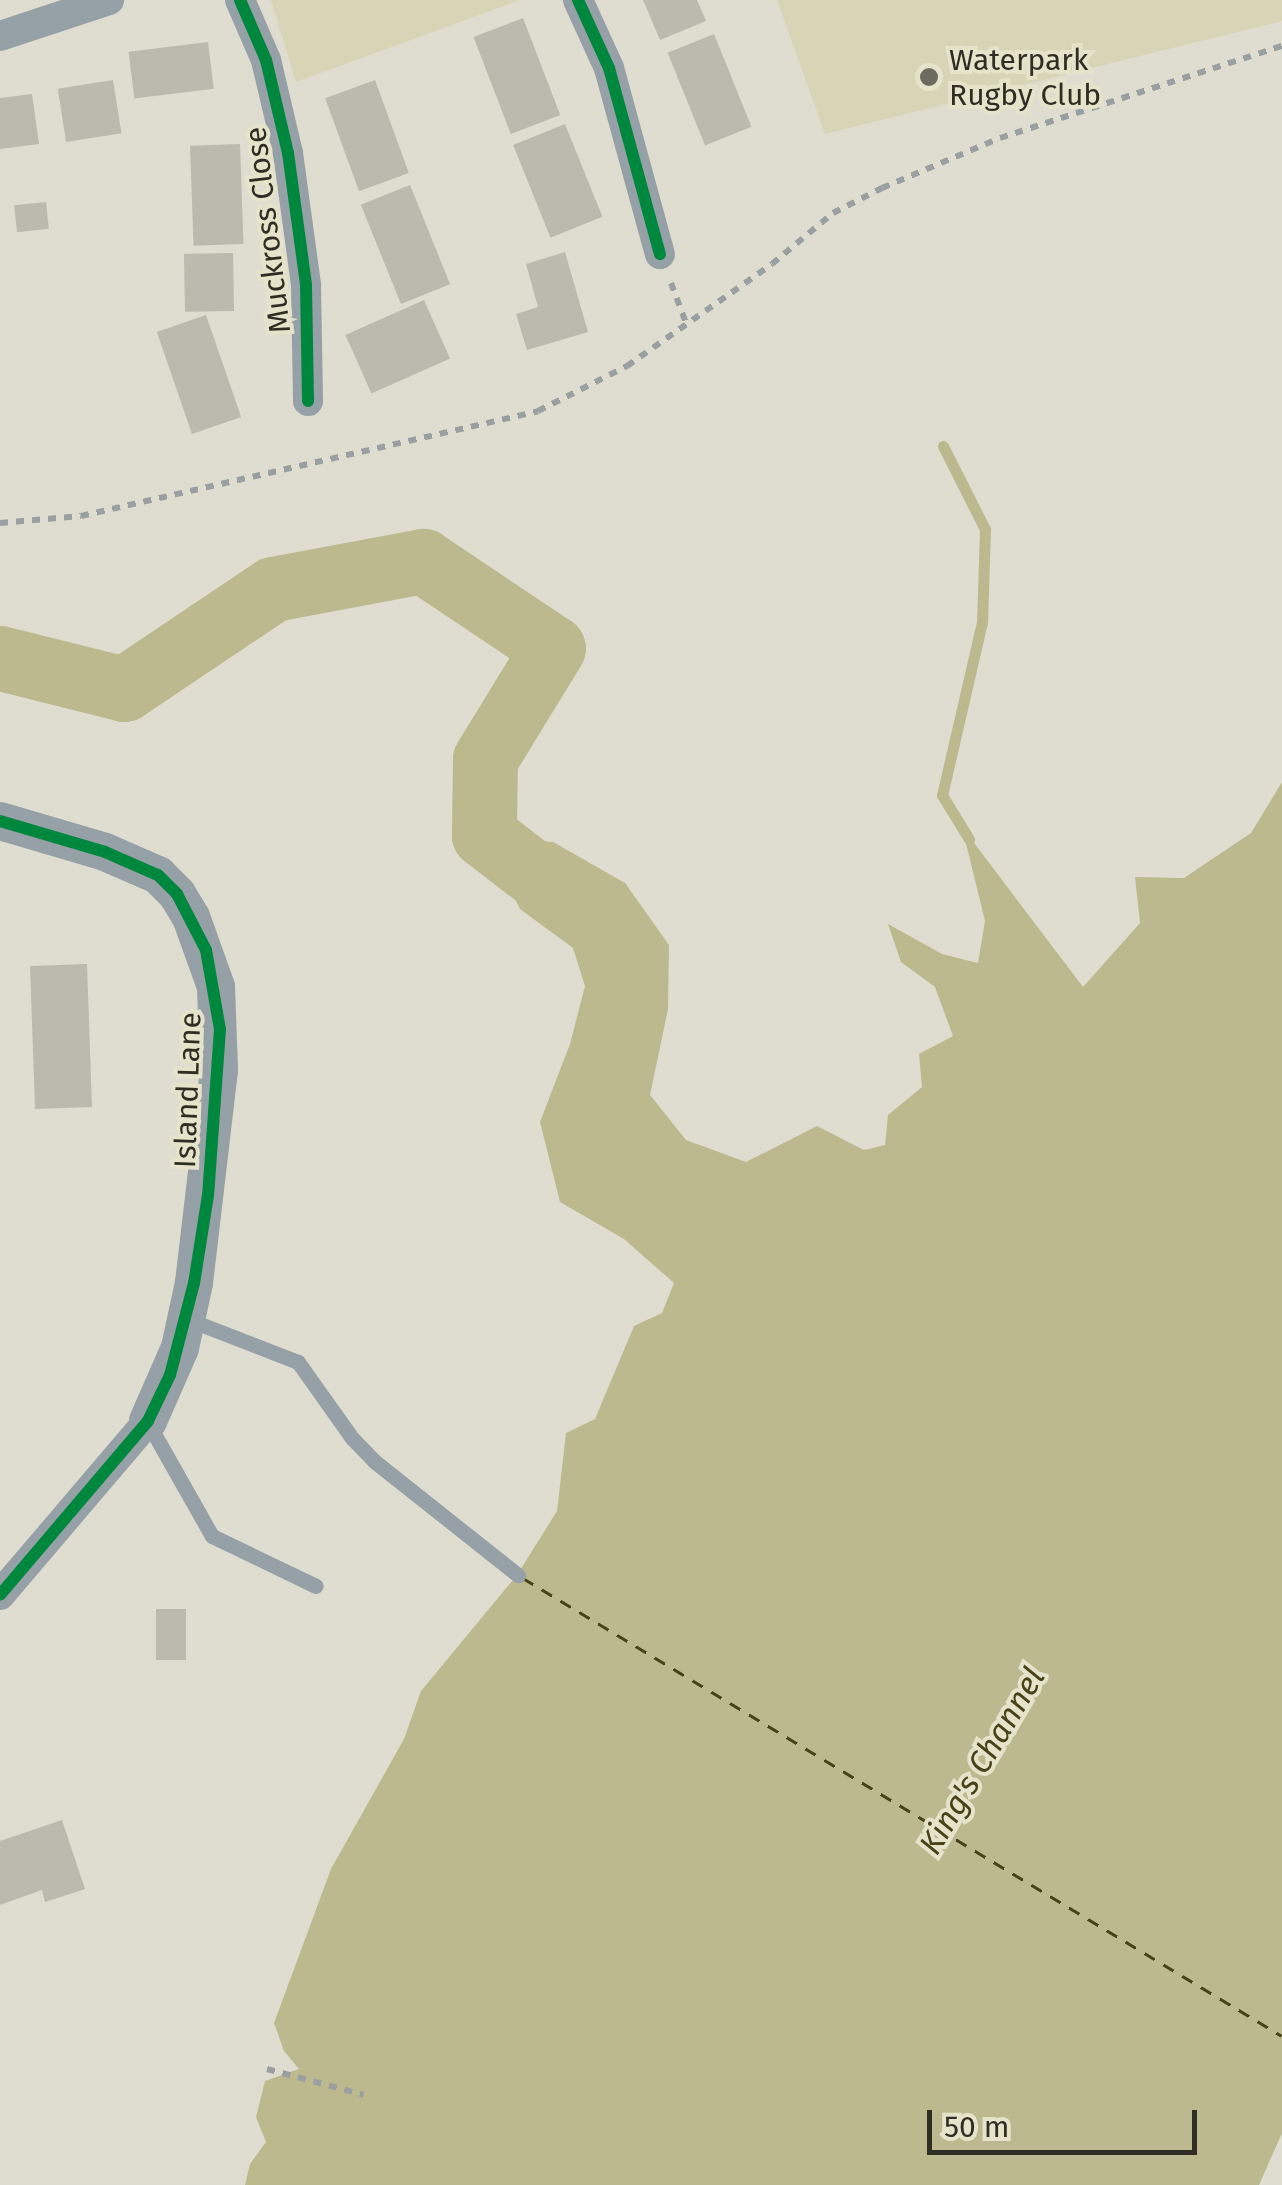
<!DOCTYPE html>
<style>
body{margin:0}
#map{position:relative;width:1282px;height:2185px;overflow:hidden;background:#dfddcf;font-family:"Fira Sans",sans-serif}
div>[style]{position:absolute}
.green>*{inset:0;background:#d8d5b6}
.water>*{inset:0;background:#bdb98e}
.stream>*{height:11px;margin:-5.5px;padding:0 5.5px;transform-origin:5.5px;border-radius:5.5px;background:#bdb98e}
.river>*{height:65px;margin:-32.5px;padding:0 32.5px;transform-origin:32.5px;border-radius:32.5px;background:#bdb98e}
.ferry>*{height:2.5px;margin-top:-1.25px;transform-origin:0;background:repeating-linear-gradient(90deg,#474217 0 12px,transparent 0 22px)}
.building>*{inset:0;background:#bbbaaf;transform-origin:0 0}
.path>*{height:6px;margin-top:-3px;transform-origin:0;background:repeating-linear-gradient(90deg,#9aa0a1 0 8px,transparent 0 16px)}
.service>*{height:15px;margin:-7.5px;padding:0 7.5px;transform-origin:7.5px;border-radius:7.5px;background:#96a0a7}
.minor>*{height:30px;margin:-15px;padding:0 15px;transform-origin:15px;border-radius:15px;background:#96a0a7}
.tertiary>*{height:38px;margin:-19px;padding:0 19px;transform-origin:19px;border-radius:19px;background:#96a0a7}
.cycleway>*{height:12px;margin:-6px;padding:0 6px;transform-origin:6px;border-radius:6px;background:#00873e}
.dots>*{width:28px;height:28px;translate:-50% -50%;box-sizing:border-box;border:5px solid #e5e3c9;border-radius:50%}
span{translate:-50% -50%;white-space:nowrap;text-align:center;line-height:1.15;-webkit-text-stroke:8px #e5e3c9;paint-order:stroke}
.poi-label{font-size:30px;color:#2f2e24}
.left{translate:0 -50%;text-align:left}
.street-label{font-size:30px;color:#2f2e24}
.water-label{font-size:32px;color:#474217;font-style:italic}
.scale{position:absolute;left:927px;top:2110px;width:270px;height:45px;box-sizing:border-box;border:5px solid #2f2e24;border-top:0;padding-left:12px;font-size:30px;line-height:35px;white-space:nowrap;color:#2f2e24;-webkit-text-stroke:8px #e5e3c9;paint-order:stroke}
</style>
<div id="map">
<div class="green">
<div style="clip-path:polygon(271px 0,520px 0,296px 82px)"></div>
<div style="clip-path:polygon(777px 0,1282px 0,1282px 21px,825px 134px)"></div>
</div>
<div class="water">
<div style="clip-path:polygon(1282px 782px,1282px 2133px,1259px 2185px,245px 2185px,250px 2164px,266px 2142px,256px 2117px,265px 2081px,299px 2069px,284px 2051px,274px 2023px,331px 1869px,404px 1739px,421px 1691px,517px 1575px,557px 1511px,566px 1433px,595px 1419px,634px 1326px,662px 1313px,674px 1283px,624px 1239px,560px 1202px,540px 1122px,570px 1044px,585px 986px,573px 948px,520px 909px,484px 835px,553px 842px,625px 883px,669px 945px,668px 1009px,650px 1095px,686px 1140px,746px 1162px,817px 1126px,864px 1150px,885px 1145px,888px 1115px,922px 1087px,919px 1054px,953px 1036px,935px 987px,901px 962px,888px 924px,942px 954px,978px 963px,985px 921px,962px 827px,1083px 987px,1140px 923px,1135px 877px,1184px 878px,1251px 833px)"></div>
</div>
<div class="stream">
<div style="left:943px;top:446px;width:93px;rotate:63.2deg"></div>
<div style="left:985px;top:529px;width:93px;rotate:91.8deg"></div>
<div style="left:982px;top:622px;width:178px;rotate:103deg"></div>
<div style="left:942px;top:795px;width:52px;rotate:58.5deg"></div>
</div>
<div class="river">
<div style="left:0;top:658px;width:128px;rotate:14deg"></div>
<div style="left:124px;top:689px;width:179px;rotate:-33.9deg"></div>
<div style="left:273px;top:589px;width:153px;rotate:-10.6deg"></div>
<div style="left:423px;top:561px;width:156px;rotate:33.8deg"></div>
<div style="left:553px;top:648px;width:130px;rotate:121.5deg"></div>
<div style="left:485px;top:759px;width:76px;rotate:90.8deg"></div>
<div style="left:484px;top:835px;width:88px;rotate:37.6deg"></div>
</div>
<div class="ferry">
<div style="left:523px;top:1578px;width:886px;rotate:31.11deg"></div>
</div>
<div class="building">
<div style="clip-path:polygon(643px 0,697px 0,706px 21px,660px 40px)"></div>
<div style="left:523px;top:18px;width:104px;height:53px;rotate:69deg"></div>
<div style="left:714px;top:34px;width:100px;height:50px;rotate:68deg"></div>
<div style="left:208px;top:42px;width:47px;height:80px;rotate:83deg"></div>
<div style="left:113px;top:80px;width:54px;height:56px;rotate:81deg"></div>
<div style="left:375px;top:80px;width:99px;height:53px;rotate:70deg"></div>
<div style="clip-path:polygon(32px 94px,39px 144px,0 149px,0 98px)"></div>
<div style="left:565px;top:124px;width:100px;height:56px;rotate:68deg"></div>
<div style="left:240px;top:144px;width:100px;height:50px;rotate:88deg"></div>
<div style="left:410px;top:185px;width:107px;height:53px;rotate:68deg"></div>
<div style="left:46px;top:202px;width:27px;height:32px;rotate:84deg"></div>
<div style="clip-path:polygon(565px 252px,588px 332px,527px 350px,516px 314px,538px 307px,526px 264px)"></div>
<div style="left:233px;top:253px;width:58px;height:49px;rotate:89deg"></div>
<div style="left:424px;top:300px;width:64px;height:86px;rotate:66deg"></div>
<div style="left:206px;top:315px;width:108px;height:52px;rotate:71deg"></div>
<div style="left:87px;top:964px;width:143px;height:57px;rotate:88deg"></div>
<div style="left:156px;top:1609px;width:30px;height:51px"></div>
<div style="clip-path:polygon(62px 1820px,85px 1889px,45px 1902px,42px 1890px,0 1905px,0 1841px)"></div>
</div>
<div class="path">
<div style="left:671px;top:283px;width:43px;rotate:69.4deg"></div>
<div style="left:0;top:523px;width:81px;rotate:-4.9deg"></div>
<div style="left:81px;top:516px;width:469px;rotate:-12.9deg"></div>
<div style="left:538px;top:411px;width:100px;rotate:-26.8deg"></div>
<div style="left:627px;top:366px;width:177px;rotate:-35.1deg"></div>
<div style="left:772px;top:264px;width:80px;rotate:-39.9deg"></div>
<div style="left:833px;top:213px;width:55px;rotate:-27deg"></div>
<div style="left:882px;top:188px;width:128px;rotate:-23deg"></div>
<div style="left:1000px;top:138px;width:297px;rotate:-18.1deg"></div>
<div style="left:267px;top:2069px;width:100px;rotate:15deg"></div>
</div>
<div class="service">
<div style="left:187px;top:1319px;width:119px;rotate:21.2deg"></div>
<div style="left:298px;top:1362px;width:93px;rotate:54.6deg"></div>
<div style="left:352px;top:1438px;width:32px;rotate:46deg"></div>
<div style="left:374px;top:1461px;width:184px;rotate:38.4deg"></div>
<div style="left:148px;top:1423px;width:130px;rotate:60.5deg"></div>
<div style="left:212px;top:1536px;width:115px;rotate:25.7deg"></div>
</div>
<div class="minor">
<div style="left:240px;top:0;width:65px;rotate:66.6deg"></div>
<div style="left:266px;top:60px;width:96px;rotate:76.7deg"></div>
<div style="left:288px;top:153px;width:133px;rotate:82.2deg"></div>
<div style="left:306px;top:285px;width:116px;rotate:89deg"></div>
<div style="left:578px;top:0;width:75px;rotate:65.5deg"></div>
<div style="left:609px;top:68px;width:193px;rotate:74.7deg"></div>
<div style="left:0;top:36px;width:115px;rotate:-18.3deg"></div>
<div style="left:0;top:1595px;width:228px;rotate:-49.6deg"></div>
</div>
<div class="tertiary">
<div style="left:0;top:821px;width:109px;rotate:16.4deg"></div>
<div style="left:105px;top:852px;width:58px;rotate:23.5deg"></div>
<div style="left:158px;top:875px;width:27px;rotate:45deg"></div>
<div style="left:177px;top:894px;width:27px;rotate:59deg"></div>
<div style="left:191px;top:917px;width:74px;rotate:70.3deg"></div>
<div style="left:216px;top:987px;width:83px;rotate:87.9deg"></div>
<div style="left:219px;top:1070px;width:214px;rotate:96.7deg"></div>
<div style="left:194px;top:1283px;width:66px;rotate:102.2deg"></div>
<div style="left:180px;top:1348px;width:80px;rotate:113.7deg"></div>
</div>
<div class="cycleway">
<div style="left:240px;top:0;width:65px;rotate:66.6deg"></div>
<div style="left:266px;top:60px;width:96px;rotate:76.7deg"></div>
<div style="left:288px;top:153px;width:133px;rotate:82.2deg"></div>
<div style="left:306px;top:285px;width:116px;rotate:89deg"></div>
<div style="left:578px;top:0;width:75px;rotate:65.5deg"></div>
<div style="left:609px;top:68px;width:193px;rotate:74.7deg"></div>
<div style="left:0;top:821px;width:109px;rotate:16.4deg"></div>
<div style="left:105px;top:852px;width:58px;rotate:23.5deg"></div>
<div style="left:158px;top:875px;width:27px;rotate:45deg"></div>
<div style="left:177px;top:894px;width:63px;rotate:62.6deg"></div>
<div style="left:206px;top:950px;width:80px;rotate:80deg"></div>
<div style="left:220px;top:1029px;width:166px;rotate:94.1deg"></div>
<div style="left:208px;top:1195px;width:89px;rotate:99deg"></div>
<div style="left:194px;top:1283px;width:95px;rotate:104.6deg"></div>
<div style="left:170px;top:1375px;width:51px;rotate:115.6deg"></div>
<div style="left:148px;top:1421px;width:228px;rotate:130.4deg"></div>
</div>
<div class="dots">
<div style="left:929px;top:77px;background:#6d6b60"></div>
</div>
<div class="poi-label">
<span class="left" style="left:949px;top:77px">Waterpark<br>Rugby Club</span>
</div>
<div class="street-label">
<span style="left:268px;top:230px;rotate:-97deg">Muckross Close</span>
<span style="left:188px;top:1090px;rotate:-88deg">Island Lane</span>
</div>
<div class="water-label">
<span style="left:982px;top:1761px;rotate:-59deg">King's Channel</span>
</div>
<div class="scale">50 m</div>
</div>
